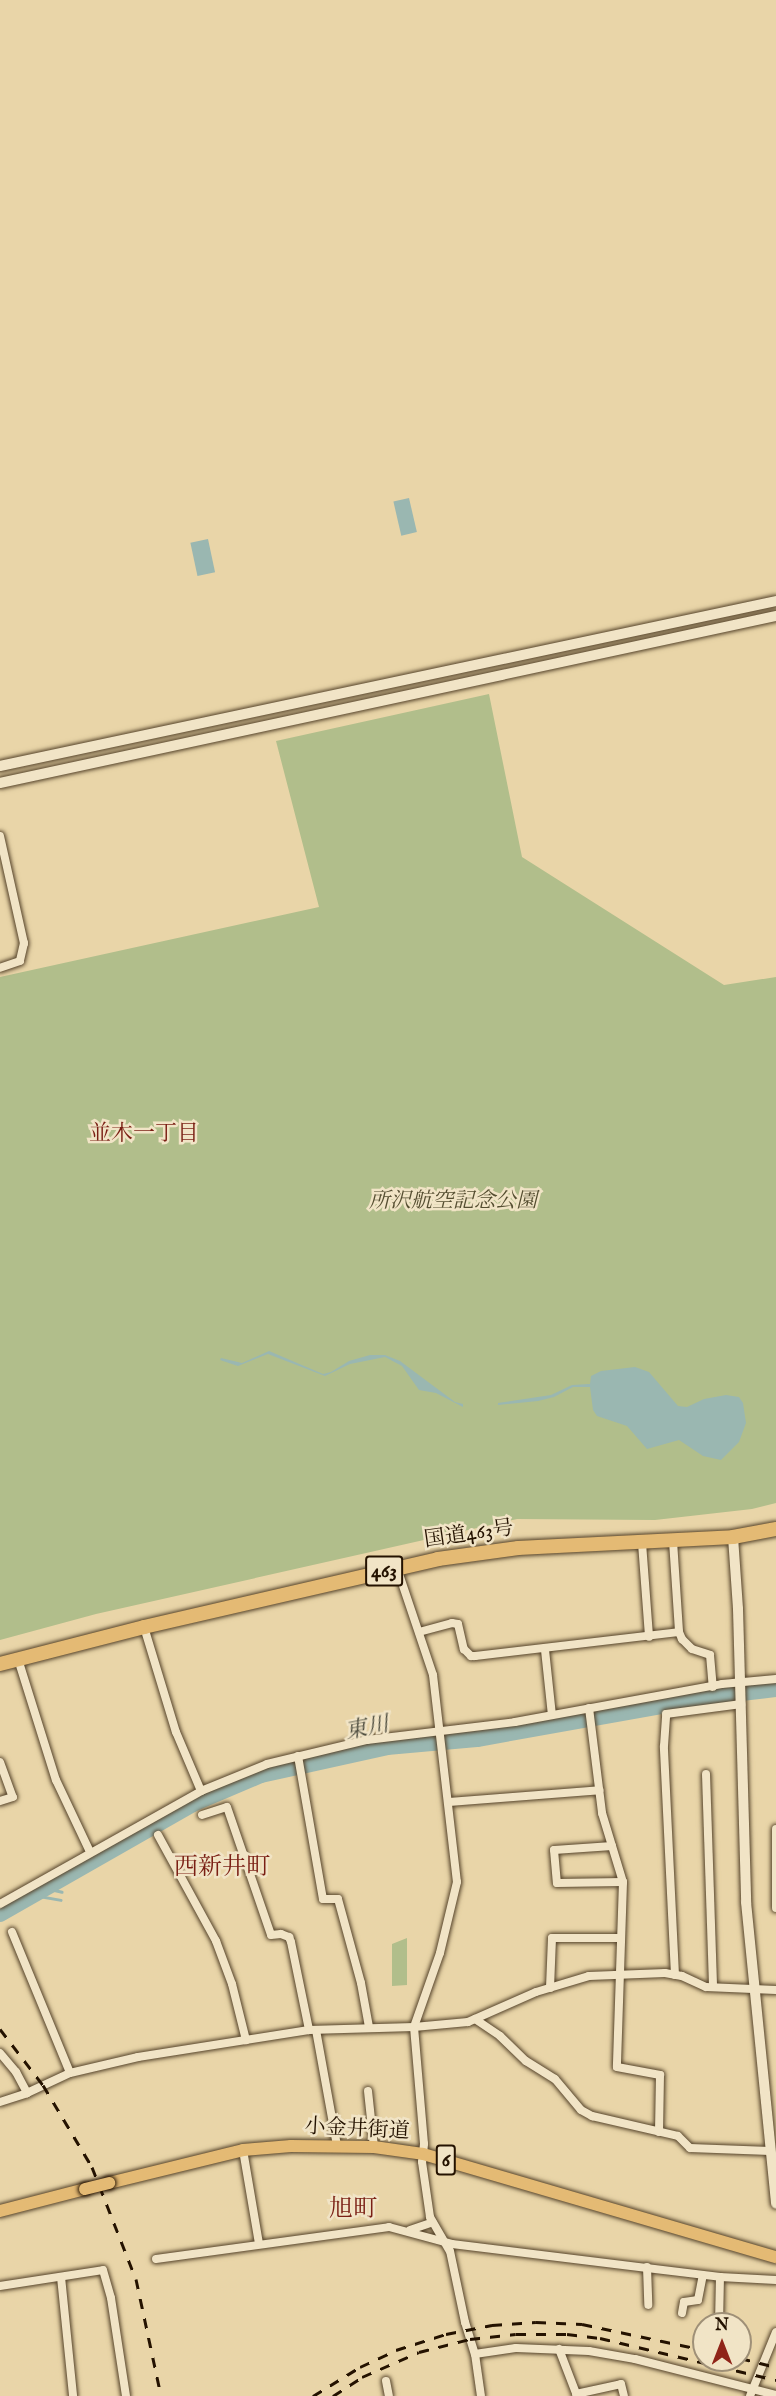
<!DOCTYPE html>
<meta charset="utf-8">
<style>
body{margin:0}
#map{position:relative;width:776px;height:2396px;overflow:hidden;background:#e9d5a8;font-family:"IM FELL English","Noto Serif JP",serif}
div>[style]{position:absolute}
.green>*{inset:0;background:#b1be8b}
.water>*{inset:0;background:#9ab7b1;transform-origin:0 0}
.stream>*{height:3px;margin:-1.5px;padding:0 1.5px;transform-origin:1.5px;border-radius:1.5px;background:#9ab7b1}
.river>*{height:16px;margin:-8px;padding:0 8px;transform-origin:8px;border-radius:8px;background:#9ab7b1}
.roads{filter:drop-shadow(0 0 2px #55432a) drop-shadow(0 0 2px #55432a)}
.street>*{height:8px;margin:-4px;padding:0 4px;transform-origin:4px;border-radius:4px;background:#f1e4c6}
.secondary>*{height:10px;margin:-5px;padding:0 5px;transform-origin:5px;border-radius:5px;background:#f1e4c6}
.primary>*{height:12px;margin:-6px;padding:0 6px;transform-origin:6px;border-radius:6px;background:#e4ba74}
.highway>*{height:14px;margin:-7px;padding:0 7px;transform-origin:7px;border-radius:7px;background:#e4ba74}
.rail>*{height:3px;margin-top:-1.5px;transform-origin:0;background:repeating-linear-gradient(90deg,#241200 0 10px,transparent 0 20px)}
.bridges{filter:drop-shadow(0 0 2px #241200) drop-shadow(0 0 2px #241200)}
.primary-bridge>*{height:12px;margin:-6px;padding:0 6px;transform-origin:6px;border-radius:6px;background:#e4ba74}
span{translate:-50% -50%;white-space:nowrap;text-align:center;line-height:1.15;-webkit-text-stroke:5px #f1e4c6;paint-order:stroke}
.shield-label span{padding:2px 4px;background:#f1e4c6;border:2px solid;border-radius:4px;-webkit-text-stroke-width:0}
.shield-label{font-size:20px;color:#241200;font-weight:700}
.park-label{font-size:21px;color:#554e31;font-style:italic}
.street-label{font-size:21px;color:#241200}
.neighbourhood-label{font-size:22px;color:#7a1f14}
.water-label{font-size:22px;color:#4d4c3e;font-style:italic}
.quarter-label{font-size:24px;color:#7a1f14}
.north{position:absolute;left:692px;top:2312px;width:60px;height:60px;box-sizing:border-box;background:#f1e4c6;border:2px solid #9f9077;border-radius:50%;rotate:0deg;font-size:16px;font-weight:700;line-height:24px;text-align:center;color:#241200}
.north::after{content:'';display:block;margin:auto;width:21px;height:27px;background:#8f2418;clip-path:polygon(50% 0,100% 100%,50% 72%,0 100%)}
</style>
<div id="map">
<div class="green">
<div style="clip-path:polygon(489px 694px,522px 857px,724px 985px,776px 977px,776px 1503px,752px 1509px,655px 1520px,517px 1519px,96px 1614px,0 1640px,0 977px,319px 907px,276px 741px)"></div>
<div style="clip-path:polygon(407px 1938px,407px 1985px,392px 1986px,392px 1944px)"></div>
</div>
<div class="water">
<div style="left:409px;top:498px;width:35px;height:16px;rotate:77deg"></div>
<div style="left:208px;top:539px;width:34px;height:18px;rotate:78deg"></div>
<div style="clip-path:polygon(269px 1351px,323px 1374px,331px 1372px,349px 1361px,370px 1355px,385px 1355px,400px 1361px,455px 1402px,463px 1404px,463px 1407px,436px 1393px,419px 1390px,402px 1366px,385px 1357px,350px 1364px,325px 1376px,268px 1354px,238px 1366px,220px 1360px,221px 1358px,242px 1363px)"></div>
<div style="clip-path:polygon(635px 1367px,649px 1372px,678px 1406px,687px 1407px,704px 1399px,726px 1395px,739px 1397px,743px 1403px,746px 1423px,739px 1442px,721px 1460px,703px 1456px,679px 1440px,647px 1449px,627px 1426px,597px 1416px,593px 1410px,590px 1387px,573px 1387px,554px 1397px,538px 1401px,498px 1405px,498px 1403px,551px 1395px,572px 1385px,590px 1384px,591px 1376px,601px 1371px)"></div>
</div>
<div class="stream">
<div style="left:45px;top:1888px;width:17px;rotate:13deg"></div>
<div style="left:33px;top:1895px;width:28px;rotate:10deg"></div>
</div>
<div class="river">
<div style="left:0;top:1914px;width:222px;rotate:-29.7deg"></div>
<div style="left:193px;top:1804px;width:74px;rotate:-23.1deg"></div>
<div style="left:261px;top:1775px;width:129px;rotate:-12.5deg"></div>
<div style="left:387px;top:1747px;width:90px;rotate:-5.1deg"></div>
<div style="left:477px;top:1739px;width:251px;rotate:-10.1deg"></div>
<div style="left:724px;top:1695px;width:52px;rotate:-6.6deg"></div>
</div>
<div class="roads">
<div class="street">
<div style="left:0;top:836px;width:110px;rotate:77.4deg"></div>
<div style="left:24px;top:943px;width:18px;rotate:103deg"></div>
<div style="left:20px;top:961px;width:21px;rotate:161deg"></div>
<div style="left:673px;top:1541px;width:91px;rotate:86.2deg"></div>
<div style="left:679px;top:1632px;width:8px;rotate:67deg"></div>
<div style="left:682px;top:1639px;width:14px;rotate:45deg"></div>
<div style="left:692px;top:1649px;width:19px;rotate:18deg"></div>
<div style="left:710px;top:1655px;width:32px;rotate:85deg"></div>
<div style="left:642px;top:1543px;width:94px;rotate:85.7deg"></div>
<div style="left:397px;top:1568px;width:113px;rotate:71.4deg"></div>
<div style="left:433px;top:1675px;width:208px;rotate:83.4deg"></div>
<div style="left:457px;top:1882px;width:73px;rotate:103.5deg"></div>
<div style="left:440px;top:1953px;width:78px;rotate:109.4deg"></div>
<div style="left:414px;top:2027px;width:117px;rotate:85.1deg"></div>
<div style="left:424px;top:2144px;width:18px;rotate:96deg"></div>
<div style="left:422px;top:2162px;width:56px;rotate:81.7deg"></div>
<div style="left:430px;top:2217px;width:39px;rotate:60deg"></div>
<div style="left:450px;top:2251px;width:73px;rotate:78.1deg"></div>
<div style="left:465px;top:2322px;width:34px;rotate:73deg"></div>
<div style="left:475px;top:2354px;width:42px;rotate:81.9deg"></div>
<div style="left:144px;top:1627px;width:110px;rotate:73.1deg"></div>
<div style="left:176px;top:1732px;width:64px;rotate:67deg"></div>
<div style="left:419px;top:1632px;width:34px;rotate:-15deg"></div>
<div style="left:452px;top:1623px;width:6px;rotate:9deg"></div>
<div style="left:458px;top:1624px;width:26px;rotate:77deg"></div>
<div style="left:464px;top:1649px;width:10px;rotate:45deg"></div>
<div style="left:471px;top:1656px;width:4px"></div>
<div style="left:475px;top:1656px;width:205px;rotate:-6.7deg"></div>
<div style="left:545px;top:1650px;width:65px;rotate:83.9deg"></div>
<div style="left:18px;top:1659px;width:127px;rotate:72.6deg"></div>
<div style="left:56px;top:1780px;width:80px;rotate:64.7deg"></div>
<div style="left:589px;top:1708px;width:106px;rotate:82.9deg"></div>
<div style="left:602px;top:1813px;width:72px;rotate:73.1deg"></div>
<div style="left:623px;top:1882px;width:185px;rotate:91.9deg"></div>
<div style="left:617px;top:2067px;width:44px;rotate:10.5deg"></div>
<div style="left:660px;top:2075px;width:57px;rotate:91deg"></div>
<div style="left:298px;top:1756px;width:145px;rotate:80.1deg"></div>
<div style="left:323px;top:1899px;width:15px"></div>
<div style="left:338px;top:1899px;width:87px;rotate:74.7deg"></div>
<div style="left:361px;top:1983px;width:45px;rotate:79.7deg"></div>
<div style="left:0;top:1762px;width:37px;rotate:70deg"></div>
<div style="left:13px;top:1797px;width:14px;rotate:163deg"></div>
<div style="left:706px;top:1774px;width:213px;rotate:88.1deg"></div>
<div style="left:449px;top:1802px;width:151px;rotate:-4.5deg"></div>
<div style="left:202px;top:1815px;width:26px;rotate:-18deg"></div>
<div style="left:227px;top:1807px;width:135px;rotate:71deg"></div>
<div style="left:271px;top:1935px;width:10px;rotate:-6deg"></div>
<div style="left:281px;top:1934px;width:9px;rotate:21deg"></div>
<div style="left:289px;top:1937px;width:5px;rotate:68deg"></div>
<div style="left:291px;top:1942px;width:90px;rotate:78.4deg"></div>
<div style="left:776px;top:1829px;width:79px;rotate:90deg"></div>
<div style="left:158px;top:1835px;width:121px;rotate:61.3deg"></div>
<div style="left:216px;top:1941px;width:46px;rotate:69.6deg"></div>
<div style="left:232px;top:1984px;width:58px;rotate:76deg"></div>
<div style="left:612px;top:1846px;width:58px;rotate:176.1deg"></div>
<div style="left:554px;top:1850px;width:33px;rotate:85deg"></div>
<div style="left:557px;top:1883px;width:66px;rotate:-0.9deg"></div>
<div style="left:0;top:1904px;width:231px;rotate:-29.3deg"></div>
<div style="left:201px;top:1791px;width:71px;rotate:-22.2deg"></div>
<div style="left:267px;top:1764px;width:103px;rotate:-13.5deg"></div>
<div style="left:367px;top:1740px;width:149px;rotate:-6.9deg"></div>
<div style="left:515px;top:1722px;width:210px;rotate:-10.4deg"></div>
<div style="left:722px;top:1684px;width:54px;rotate:-5.3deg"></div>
<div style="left:12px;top:1932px;width:152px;rotate:67.6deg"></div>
<div style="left:675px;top:1975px;width:229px;rotate:-92.8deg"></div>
<div style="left:664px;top:1746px;width:32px;rotate:-86deg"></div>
<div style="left:666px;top:1714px;width:76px;rotate:-7.6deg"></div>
<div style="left:550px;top:1988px;width:50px;rotate:-87.7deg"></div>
<div style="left:552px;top:1938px;width:69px"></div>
<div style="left:475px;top:2019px;width:30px;rotate:34deg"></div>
<div style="left:500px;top:2036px;width:36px;rotate:44deg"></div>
<div style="left:526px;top:2061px;width:34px;rotate:32deg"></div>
<div style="left:555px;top:2079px;width:40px;rotate:50deg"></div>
<div style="left:581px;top:2110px;width:13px;rotate:29deg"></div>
<div style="left:592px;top:2116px;width:88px;rotate:13.1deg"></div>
<div style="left:678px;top:2136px;width:17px;rotate:45deg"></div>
<div style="left:690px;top:2148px;width:80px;rotate:2.1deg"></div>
<div style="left:316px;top:2030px;width:117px;rotate:79.7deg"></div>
<div style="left:0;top:2053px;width:25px;rotate:50deg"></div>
<div style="left:16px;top:2072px;width:24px;rotate:62deg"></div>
<div style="left:368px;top:2091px;width:56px;rotate:83.9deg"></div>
<div style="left:0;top:2102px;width:28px;rotate:-18deg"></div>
<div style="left:27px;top:2093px;width:47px;rotate:-24.9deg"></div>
<div style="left:70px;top:2073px;width:70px;rotate:-13.2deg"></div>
<div style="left:138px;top:2057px;width:173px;rotate:-9deg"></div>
<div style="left:309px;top:2030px;width:105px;rotate:-1.6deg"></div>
<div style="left:414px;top:2027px;width:54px;rotate:-5.3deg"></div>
<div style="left:468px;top:2022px;width:74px;rotate:-23.8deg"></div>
<div style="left:536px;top:1992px;width:55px;rotate:-16.8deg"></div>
<div style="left:589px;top:1976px;width:76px;rotate:-2.3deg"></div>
<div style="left:665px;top:1973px;width:17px;rotate:10deg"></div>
<div style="left:682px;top:1976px;width:26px;rotate:25deg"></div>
<div style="left:706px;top:1987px;width:70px;rotate:2.5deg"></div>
<div style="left:243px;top:2150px;width:95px;rotate:80.3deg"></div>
<div style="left:410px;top:2230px;width:24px;rotate:-19deg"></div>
<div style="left:156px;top:2259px;width:235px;rotate:-7.8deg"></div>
<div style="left:389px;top:2227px;width:65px;rotate:15.1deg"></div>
<div style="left:452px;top:2244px;width:270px;rotate:7deg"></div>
<div style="left:720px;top:2277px;width:56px;rotate:3.1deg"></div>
<div style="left:647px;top:2267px;width:38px;rotate:88deg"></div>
<div style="left:61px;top:2277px;width:120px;rotate:84.2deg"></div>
<div style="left:0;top:2286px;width:104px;rotate:-8.8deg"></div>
<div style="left:103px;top:2270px;width:29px;rotate:74deg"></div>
<div style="left:111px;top:2298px;width:99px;rotate:81.3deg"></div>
<div style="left:682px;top:2313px;width:11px;rotate:-80deg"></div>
<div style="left:684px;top:2302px;width:14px;rotate:-8deg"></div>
<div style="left:698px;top:2300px;width:25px;rotate:-79deg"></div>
<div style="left:719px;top:2324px;width:47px;rotate:-88.8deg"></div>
<div style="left:559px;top:2349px;width:50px;rotate:69deg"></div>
<div style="left:475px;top:2354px;width:41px;rotate:-8.3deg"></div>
<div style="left:516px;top:2348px;width:73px;rotate:2.4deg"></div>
<div style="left:589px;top:2351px;width:47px;rotate:9.9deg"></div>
<div style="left:635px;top:2359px;width:146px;rotate:14.3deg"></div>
<div style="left:386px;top:2381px;width:15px;rotate:79deg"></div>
<div style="left:576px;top:2394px;width:46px;rotate:-12.5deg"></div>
<div style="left:621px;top:2384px;width:12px;rotate:76deg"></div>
<div style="left:750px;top:2396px;width:69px;rotate:-67.9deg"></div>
</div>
<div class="secondary">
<div style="left:0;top:766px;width:793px;rotate:-12deg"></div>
<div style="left:0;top:783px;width:794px;rotate:-12.15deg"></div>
<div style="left:733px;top:1537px;width:72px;rotate:86deg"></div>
<div style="left:738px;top:1609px;width:293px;rotate:88.4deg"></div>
<div style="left:746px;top:1902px;width:303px;rotate:84.3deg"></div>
</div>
<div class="primary">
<div style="left:109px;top:2183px;width:138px;rotate:-13.8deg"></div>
<div style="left:243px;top:2150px;width:48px;rotate:-4.8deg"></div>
<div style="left:291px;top:2146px;width:83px;rotate:0.7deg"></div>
<div style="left:374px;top:2147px;width:49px;rotate:8.1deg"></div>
<div style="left:423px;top:2154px;width:368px;rotate:16.3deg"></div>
<div style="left:0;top:2211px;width:88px;rotate:-14.5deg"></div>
</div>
<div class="highway">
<div style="left:0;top:1664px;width:149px;rotate:-14.4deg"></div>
<div style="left:144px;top:1627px;width:302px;rotate:-13deg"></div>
<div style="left:438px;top:1559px;width:81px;rotate:-7.8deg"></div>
<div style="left:518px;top:1548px;width:215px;rotate:-2.9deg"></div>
<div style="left:733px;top:1537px;width:44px;rotate:-10.5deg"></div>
</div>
</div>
<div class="rail">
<div style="left:0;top:2029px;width:71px;rotate:52.5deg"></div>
<div style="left:43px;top:2085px;width:96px;rotate:59.1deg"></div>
<div style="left:92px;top:2167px;width:120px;rotate:68.6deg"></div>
<div style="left:136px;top:2279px;width:120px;rotate:77.9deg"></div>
<div style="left:740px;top:2358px;width:37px;rotate:14deg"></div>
<div style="left:313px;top:2396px;width:55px;rotate:-31.7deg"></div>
<div style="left:360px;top:2367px;width:40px;rotate:-25deg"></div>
<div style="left:396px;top:2350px;width:52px;rotate:-17.7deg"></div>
<div style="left:446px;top:2334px;width:47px;rotate:-11.1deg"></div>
<div style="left:492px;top:2325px;width:44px;rotate:-3.9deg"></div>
<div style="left:536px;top:2322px;width:46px;rotate:2.5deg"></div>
<div style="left:582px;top:2324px;width:125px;rotate:12deg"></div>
<div style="left:333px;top:2396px;width:35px;rotate:-33deg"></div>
<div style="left:362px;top:2377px;width:62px;rotate:-23.7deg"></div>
<div style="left:419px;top:2352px;width:53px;rotate:-14.3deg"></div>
<div style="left:470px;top:2339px;width:46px;rotate:-6.2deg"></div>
<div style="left:516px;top:2334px;width:51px"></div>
<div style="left:567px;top:2334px;width:33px;rotate:7deg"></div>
<div style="left:600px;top:2338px;width:181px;rotate:13.4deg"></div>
</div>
<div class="bridges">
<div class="primary-bridge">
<div style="left:85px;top:2189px;width:25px;rotate:-14deg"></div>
</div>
</div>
<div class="shield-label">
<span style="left:384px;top:1571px">463</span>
<span style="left:446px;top:2160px">6</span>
</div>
<div class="park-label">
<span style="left:453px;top:1202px">所沢航空記念公園</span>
</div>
<div class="street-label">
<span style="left:469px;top:1535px;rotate:-8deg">国道463号</span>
<span style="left:357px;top:2130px;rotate:3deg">小金井街道</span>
</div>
<div class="neighbourhood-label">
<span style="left:144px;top:1135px">並木一丁目</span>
</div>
<div class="water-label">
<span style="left:367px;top:1729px;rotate:-11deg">東川</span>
</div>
<div class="quarter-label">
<span style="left:222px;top:1868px">西新井町</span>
<span style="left:353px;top:2210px">旭町</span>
</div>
<div class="north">N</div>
</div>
